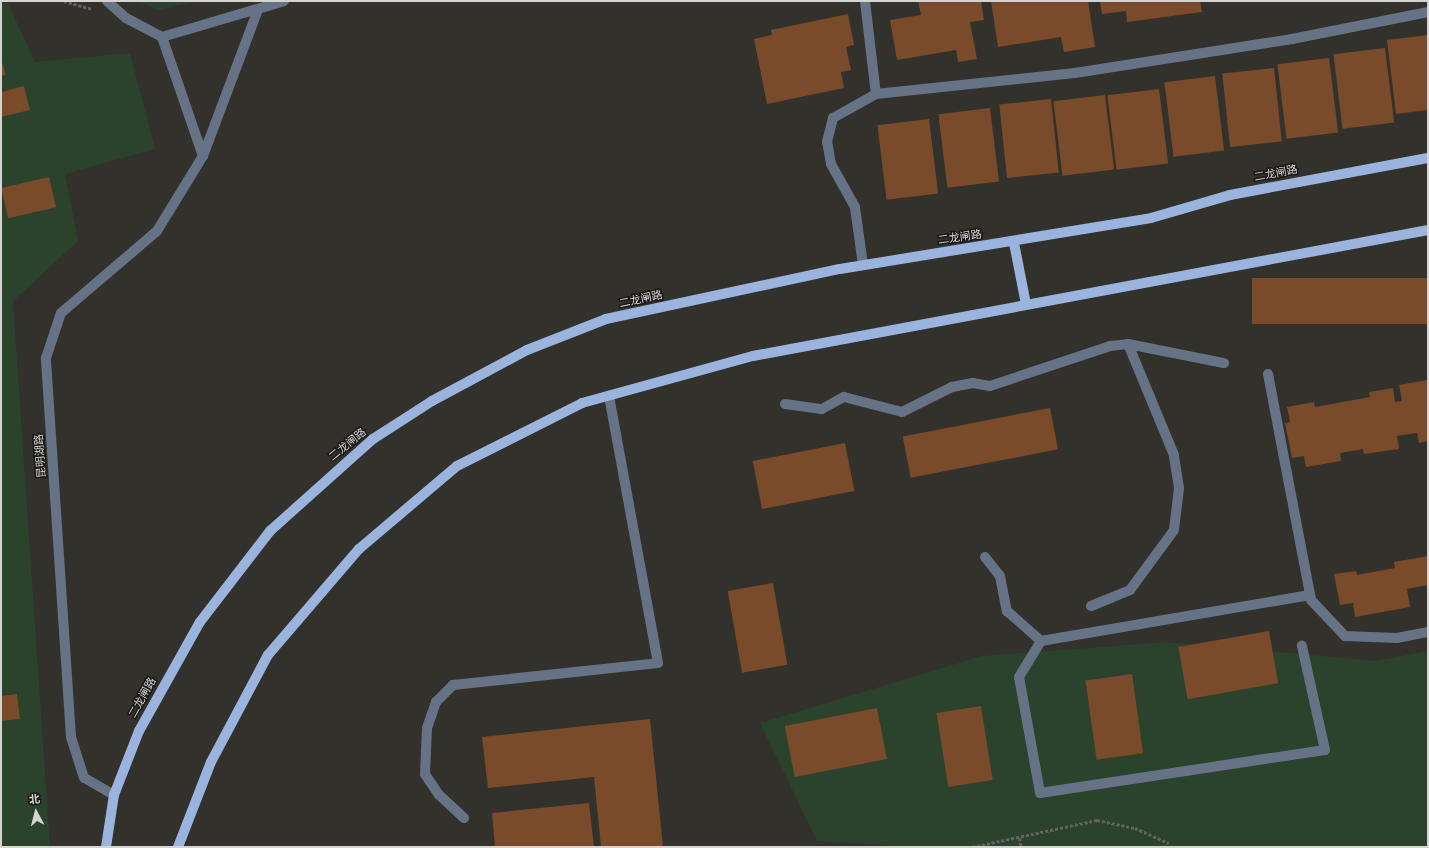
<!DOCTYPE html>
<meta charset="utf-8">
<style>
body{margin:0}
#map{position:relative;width:1429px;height:848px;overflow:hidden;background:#33312c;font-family:"Work Sans","Noto Sans SC",sans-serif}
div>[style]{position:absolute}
.green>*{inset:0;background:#2b422c}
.building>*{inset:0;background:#794b2a;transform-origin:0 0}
.path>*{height:2.5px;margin-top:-1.25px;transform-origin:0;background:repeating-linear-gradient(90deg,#65635e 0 3px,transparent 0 5px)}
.minor>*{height:10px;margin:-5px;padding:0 5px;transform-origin:5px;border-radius:5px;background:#667387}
.major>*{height:10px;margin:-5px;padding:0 5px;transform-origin:5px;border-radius:5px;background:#9ab4de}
span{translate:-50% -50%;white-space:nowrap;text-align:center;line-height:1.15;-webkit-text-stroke:3px #1a1917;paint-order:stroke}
.street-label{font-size:11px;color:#d6d4d1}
.frame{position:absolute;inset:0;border:2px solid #d6d4d1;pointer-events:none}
.north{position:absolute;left:16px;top:792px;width:40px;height:40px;-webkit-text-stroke:3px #1a1917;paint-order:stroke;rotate:353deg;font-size:11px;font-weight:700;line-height:16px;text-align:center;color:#d6d4d1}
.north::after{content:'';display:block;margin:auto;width:14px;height:18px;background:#d6d4d1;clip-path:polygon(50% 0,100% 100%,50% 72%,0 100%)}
</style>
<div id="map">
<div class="green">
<div style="clip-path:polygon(1px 1px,7px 1px,35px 62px,130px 53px,155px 149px,65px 174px,78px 241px,13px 301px,50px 847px,1px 847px)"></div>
<div style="clip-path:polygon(138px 1px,198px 1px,158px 10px)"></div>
<div style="clip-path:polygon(1167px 642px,1376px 661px,1428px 651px,1428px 847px,914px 847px,817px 841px,760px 723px,982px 656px)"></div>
</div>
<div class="building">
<div style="clip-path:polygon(918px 1px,981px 1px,984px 20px,970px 22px,977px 59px,958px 62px,956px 50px,897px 60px,890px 20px,921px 15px)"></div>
<div style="clip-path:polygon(991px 1px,1088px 1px,1095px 47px,1064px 52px,1061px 37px,998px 47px)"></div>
<div style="clip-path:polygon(1100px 1px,1200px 1px,1202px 12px,1127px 22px,1126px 11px,1102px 14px)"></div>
<div style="clip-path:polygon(848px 14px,854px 45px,846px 47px,851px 70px,841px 72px,844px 88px,767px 104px,754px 39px,772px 35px,771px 30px)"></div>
<div style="clip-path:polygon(1428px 35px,1428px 110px,1396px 114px,1387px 40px)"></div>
<div style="left:1385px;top:48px;width:75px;height:52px;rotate:83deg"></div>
<div style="left:1329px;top:58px;width:75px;height:52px;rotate:83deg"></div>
<div style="clip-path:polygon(1px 59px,6px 75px,1px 76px)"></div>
<div style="left:1274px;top:68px;width:74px;height:52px;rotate:84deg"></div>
<div style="left:1215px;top:76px;width:75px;height:51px;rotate:83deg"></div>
<div style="clip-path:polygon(24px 86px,30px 110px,1px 117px,1px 92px)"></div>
<div style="left:1159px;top:89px;width:75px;height:52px;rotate:83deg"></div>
<div style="left:1105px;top:95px;width:75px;height:52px;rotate:83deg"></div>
<div style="left:1051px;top:99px;width:74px;height:52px;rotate:84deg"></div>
<div style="left:990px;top:108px;width:74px;height:52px;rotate:83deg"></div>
<div style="left:929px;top:119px;width:75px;height:52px;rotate:83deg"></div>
<div style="left:49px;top:177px;width:31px;height:49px;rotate:77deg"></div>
<div style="left:1428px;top:278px;width:46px;height:176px;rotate:90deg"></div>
<div style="clip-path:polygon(1427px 380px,1428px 441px,1419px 443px,1417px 433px,1397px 436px,1399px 449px,1364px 454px,1363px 449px,1340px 453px,1341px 461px,1306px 467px,1304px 456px,1292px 458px,1285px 423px,1290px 422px,1287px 407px,1314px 402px,1315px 407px,1370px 397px,1369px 392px,1393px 388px,1395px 402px,1402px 401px,1399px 385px)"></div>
<div style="left:1050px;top:408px;width:42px;height:150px;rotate:79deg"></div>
<div style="left:845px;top:443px;width:49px;height:94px;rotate:79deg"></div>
<div style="clip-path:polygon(1428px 556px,1428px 585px,1407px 589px,1410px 607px,1355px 617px,1353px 603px,1340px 605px,1334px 574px,1356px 571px,1357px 575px,1395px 568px,1394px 562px)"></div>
<div style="left:773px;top:583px;width:83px;height:46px;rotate:80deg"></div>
<div style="left:1269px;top:631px;width:53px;height:92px;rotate:80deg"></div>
<div style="left:1132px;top:674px;width:80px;height:47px;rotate:82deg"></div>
<div style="clip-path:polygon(17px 694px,20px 719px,1px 721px,1px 696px)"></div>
<div style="left:981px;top:706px;width:75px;height:45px;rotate:81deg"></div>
<div style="left:877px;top:708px;width:52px;height:94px;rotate:79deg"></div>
<div style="clip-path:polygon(650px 719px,663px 847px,601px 847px,594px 777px,488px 788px,482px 737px)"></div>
<div style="clip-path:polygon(589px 803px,594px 847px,495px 847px,492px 813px)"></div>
</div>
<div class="path">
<div style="left:64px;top:1px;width:29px;rotate:16deg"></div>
<div style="left:1020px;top:838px;width:9px;rotate:84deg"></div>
<div style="left:972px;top:847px;width:128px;rotate:-12.2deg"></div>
<div style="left:1097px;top:820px;width:39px;rotate:12deg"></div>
<div style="left:1135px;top:828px;width:37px;rotate:24deg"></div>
</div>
<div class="minor">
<div style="left:107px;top:1px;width:25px;rotate:42deg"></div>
<div style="left:126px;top:18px;width:41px;rotate:27.8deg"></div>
<div style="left:162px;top:37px;width:127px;rotate:-16.4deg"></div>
<div style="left:865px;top:1px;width:94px;rotate:83.3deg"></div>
<div style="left:162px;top:37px;width:126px;rotate:71deg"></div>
<div style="left:863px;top:265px;width:59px;rotate:-97.9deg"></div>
<div style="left:855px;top:207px;width:49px;rotate:-119.2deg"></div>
<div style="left:831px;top:164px;width:22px;rotate:-100deg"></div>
<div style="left:827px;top:142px;width:25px;rotate:-76deg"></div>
<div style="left:833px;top:118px;width:49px;rotate:-29.2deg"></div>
<div style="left:876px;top:94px;width:200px;rotate:-6deg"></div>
<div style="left:1075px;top:73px;width:220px;rotate:-8.9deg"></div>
<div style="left:1292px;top:39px;width:139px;rotate:-11.2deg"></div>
<div style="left:1268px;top:374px;width:230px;rotate:79.2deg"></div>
<div style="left:1311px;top:600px;width:50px;rotate:46.6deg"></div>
<div style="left:1345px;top:636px;width:52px;rotate:2.2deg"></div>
<div style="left:1397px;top:638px;width:32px;rotate:-11deg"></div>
<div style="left:785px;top:404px;width:37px;rotate:8deg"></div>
<div style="left:822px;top:409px;width:25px;rotate:-29deg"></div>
<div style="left:844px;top:397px;width:60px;rotate:14.5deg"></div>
<div style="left:902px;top:412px;width:56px;rotate:-26.6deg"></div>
<div style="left:952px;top:387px;width:21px;rotate:-11deg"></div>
<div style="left:973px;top:383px;width:17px;rotate:10deg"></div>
<div style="left:990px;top:386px;width:126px;rotate:-18.4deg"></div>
<div style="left:1110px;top:346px;width:18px;rotate:-6deg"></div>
<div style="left:1128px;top:344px;width:98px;rotate:11.2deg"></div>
<div style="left:985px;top:557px;width:24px;rotate:52deg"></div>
<div style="left:1000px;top:576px;width:36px;rotate:79deg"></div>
<div style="left:1007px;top:611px;width:45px;rotate:41.4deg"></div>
<div style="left:1041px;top:641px;width:273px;rotate:-9.7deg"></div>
<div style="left:1091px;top:606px;width:42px;rotate:-22.3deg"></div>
<div style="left:1130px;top:590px;width:74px;rotate:-53.7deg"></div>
<div style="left:1174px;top:530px;width:42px;rotate:-83.2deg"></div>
<div style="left:1179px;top:488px;width:33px;rotate:-99deg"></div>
<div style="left:1174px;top:455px;width:120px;rotate:-112.5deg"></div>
<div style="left:1041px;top:641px;width:42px;rotate:121.4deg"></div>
<div style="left:1019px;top:677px;width:118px;rotate:79.7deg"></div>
<div style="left:1040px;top:793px;width:288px;rotate:-8.6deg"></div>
<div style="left:1325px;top:750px;width:107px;rotate:-102.5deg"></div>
<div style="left:114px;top:795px;width:34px;rotate:-150deg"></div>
<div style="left:84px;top:778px;width:43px;rotate:-107.6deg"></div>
<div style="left:71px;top:737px;width:380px;rotate:-93.8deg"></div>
<div style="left:46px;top:358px;width:47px;rotate:-71.6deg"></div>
<div style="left:61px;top:313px;width:126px;rotate:-40.5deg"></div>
<div style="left:157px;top:231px;width:88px;rotate:-58.5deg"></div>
<div style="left:203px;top:156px;width:154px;rotate:-69.4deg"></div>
<div style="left:464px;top:818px;width:34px;rotate:-137deg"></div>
<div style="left:439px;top:795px;width:25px;rotate:-124deg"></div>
<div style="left:425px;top:774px;width:46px;rotate:-87.5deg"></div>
<div style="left:427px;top:728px;width:28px;rotate:-71deg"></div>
<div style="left:436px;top:702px;width:24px;rotate:-45deg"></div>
<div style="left:453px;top:685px;width:206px;rotate:-6.1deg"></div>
<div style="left:658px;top:663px;width:272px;rotate:-100.4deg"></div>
</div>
<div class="major">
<div style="left:1014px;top:243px;width:62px;rotate:78.9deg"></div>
<div style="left:106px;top:847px;width:53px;rotate:-81.3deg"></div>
<div style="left:114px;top:795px;width:69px;rotate:-68.7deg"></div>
<div style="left:139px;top:731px;width:125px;rotate:-60.8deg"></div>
<div style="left:200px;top:622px;width:115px;rotate:-52.4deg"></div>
<div style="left:270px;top:531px;width:138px;rotate:-41.8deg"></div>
<div style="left:373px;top:439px;width:70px;rotate:-32.8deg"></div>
<div style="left:432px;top:401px;width:108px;rotate:-28.2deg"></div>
<div style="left:527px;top:350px;width:85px;rotate:-21.4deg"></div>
<div style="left:606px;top:319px;width:239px;rotate:-12.1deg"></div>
<div style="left:840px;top:269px;width:315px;rotate:-9.3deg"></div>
<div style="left:1151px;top:218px;width:82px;rotate:-16.2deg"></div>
<div style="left:1230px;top:195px;width:201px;rotate:-10.6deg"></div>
<div style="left:178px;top:847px;width:91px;rotate:-68.8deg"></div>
<div style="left:211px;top:762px;width:121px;rotate:-62deg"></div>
<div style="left:268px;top:655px;width:140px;rotate:-49.4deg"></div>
<div style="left:359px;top:549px;width:128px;rotate:-40.3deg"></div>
<div style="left:457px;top:466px;width:140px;rotate:-26.7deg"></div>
<div style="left:582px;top:403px;width:177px;rotate:-15.4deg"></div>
<div style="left:753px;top:356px;width:687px;rotate:-10.57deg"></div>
</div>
<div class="street-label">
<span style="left:1276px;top:174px;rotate:-11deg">二龙闸路</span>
<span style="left:960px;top:238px;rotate:-8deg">二龙闸路</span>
<span style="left:641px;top:300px;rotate:-12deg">二龙闸路</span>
<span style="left:348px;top:445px;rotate:-39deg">二龙闸路</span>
<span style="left:41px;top:456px;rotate:-94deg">昆明湖路</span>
<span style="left:143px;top:698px;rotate:-61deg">二龙闸路</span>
</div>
<div class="frame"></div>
<div class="north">北</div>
</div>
